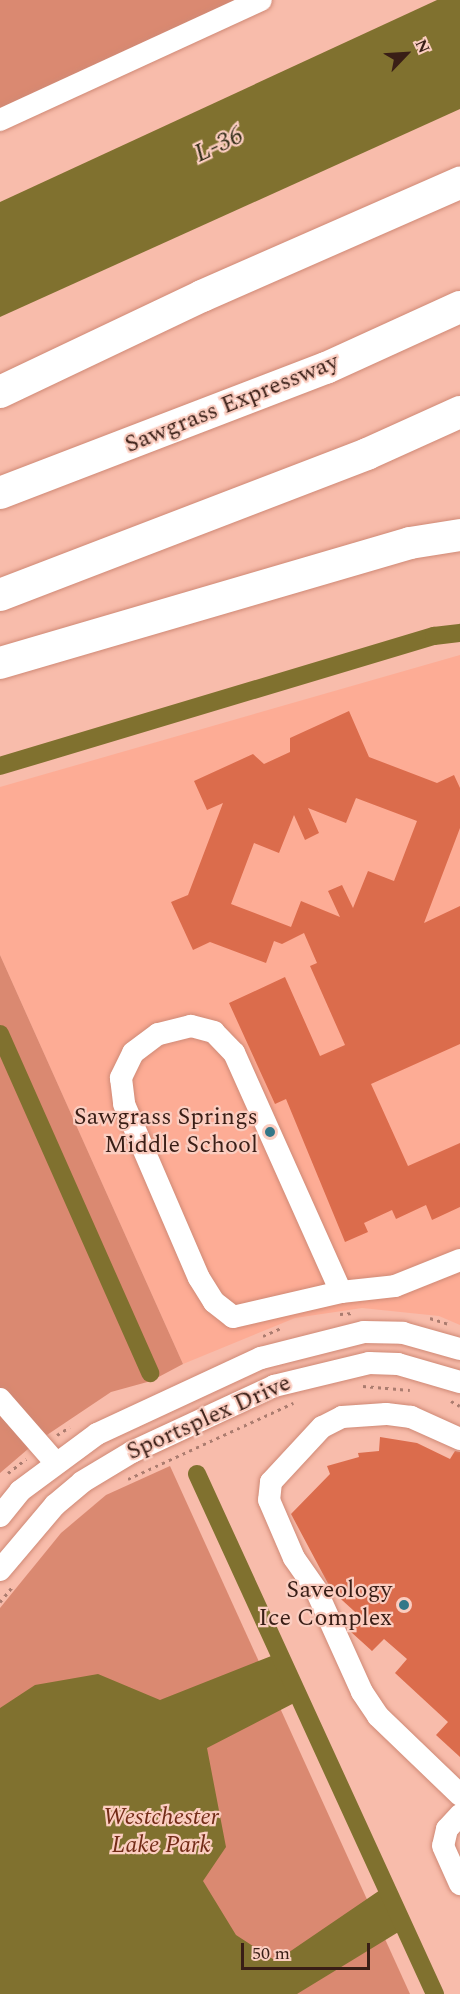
<!DOCTYPE html>
<style>
body{margin:0}
#map{position:relative;width:460px;height:1994px;overflow:hidden;background:#f8bcab;font-family:Spectral,serif}
div>[style]{position:absolute}
.built>*{inset:0;background:#fdac95}
.green>*{inset:0;background:#da8971}
.water>*{inset:0;background:#80712f}
.canal>*{height:18px;margin:-9px;padding:0 9px;transform-origin:9px;border-radius:9px;background:#80712f}
.building>*{inset:0;background:#db6c4c}
.path>*{height:3px;margin-top:-1.5px;transform-origin:0;background:repeating-linear-gradient(90deg,#ab7c6f 0 3px,transparent 0 7.5px)}
.roads{filter:drop-shadow(0 0 2px #cf8975) drop-shadow(0 0 2px #cf8975)}
.minor>*{height:22px;margin:-11px;padding:0 11px;transform-origin:11px;border-radius:11px;background:#fff}
.highway>*{height:32px;margin:-16px;padding:0 16px;transform-origin:16px;border-radius:16px;background:#fff}
.dots>*{width:16px;height:16px;translate:-50% -50%;box-sizing:border-box;border:3px solid #fbcdc0;border-radius:50%}
span{translate:-50% -50%;white-space:nowrap;text-align:center;line-height:1.15;-webkit-text-stroke:4.5px #fbcdc0;paint-order:stroke}
.street-label{font-size:24px;color:#391e16}
.poi-label{font-size:24px;color:#391e16}
.right{translate:-100% -50%;text-align:right}
.park-label{font-size:24px;color:#732c17;font-style:italic}
.water-label{font-size:26px;color:#332e19;font-style:italic}
.north{position:absolute;left:376px;top:24px;width:60px;height:60px;-webkit-text-stroke:4px #fbcdc0;paint-order:stroke;rotate:65deg;font-size:16px;font-weight:700;line-height:24px;text-align:center;color:#391e16}
.north::after{content:'';display:block;margin:auto;width:21px;height:27px;background:#391e16;clip-path:polygon(50% 0,100% 100%,50% 72%,0 100%)}
.scale{position:absolute;left:241px;top:1943px;width:129px;height:27px;box-sizing:border-box;border:3px solid #391e16;border-top:0;padding-left:8px;font-size:18px;line-height:21px;white-space:nowrap;color:#391e16;-webkit-text-stroke:4px #fbcdc0;paint-order:stroke}
</style>
<div id="map">
<div class="built">
<div style="clip-path:polygon(460px 655px,460px 1325px,439px 1316px,362px 1308px,295px 1318px,183px 1364px,0 955px,0 787px)"></div>
</div>
<div class="green">
<div style="clip-path:polygon(0 0,261px 0,0 120px)"></div>
<div style="clip-path:polygon(0 955px,183px 1364px,151px 1381px,111px 1392px,35px 1443px,0 1473px)"></div>
<div style="clip-path:polygon(170px 1466px,410px 1994px,0 1994px,0 1608px,61px 1533px,106px 1495px)"></div>
</div>
<div class="water">
<div style="clip-path:polygon(437px 0,460px 0,460px 109px,0 317px,0 202px)"></div>
<div style="clip-path:polygon(279px 1653px,300px 1700px,207px 1748px,226px 1847px,203px 1881px,236px 1935px,276px 1961px,386px 1886px,405px 1928px,297px 1994px,0 1994px,0 1708px,35px 1685px,98px 1674px,160px 1700px)"></div>
</div>
<div class="canal">
<div style="left:0;top:766px;width:453px;rotate:-16.7deg"></div>
<div style="left:434px;top:636px;width:26px;rotate:-7deg"></div>
<div style="left:0;top:1034px;width:371px;rotate:66.1deg"></div>
<div style="left:197px;top:1474px;width:572px;rotate:65.41deg"></div>
</div>
<div class="building">
<div style="clip-path:polygon(evenodd,349px 711px,369px 757px,437px 783px,454px 775px,460px 788px,460px 828px,424px 923px,460px 906px,460px 1044px,371px 1084px,408px 1166px,460px 1143px,460px 1207px,432px 1220px,426px 1205px,396px 1219px,392px 1210px,364px 1223px,368px 1232px,345px 1242px,286px 1099px,275px 1104px,229px 1003px,285px 977px,320px 1056px,345px 1045px,310px 966px,317px 963px,304px 933px,282px 944px,274px 941px,266px 963px,210px 942px,193px 950px,171px 902px,188px 895px,223px 803px,207px 810px,194px 781px,253px 754px,264px 764px,290px 752px,290px 738px,349px 711px,356px 798px,417px 821px,394px 881px,368px 871px,353px 908px,342px 885px,328px 891px,340px 917px,301px 901px,291px 927px,231px 904px,254px 843px,279px 853px,294px 815px,305px 840px,319px 833px,308px 808px,346px 823px,356px 798px)"></div>
<div style="clip-path:polygon(380px 1437px,417px 1443px,450px 1459px,455px 1451px,460px 1452px,460px 1757px,436px 1735px,448px 1722px,395px 1673px,407px 1659px,384px 1639px,372px 1651px,351px 1632px,364px 1620px,332px 1591px,291px 1514px,330px 1474px,327px 1466px,359px 1457px,358px 1453px,379px 1451px)"></div>
</div>
<div class="path">
<div style="left:340px;top:1314px;width:14px;rotate:-4deg"></div>
<div style="left:430px;top:1318px;width:20px;rotate:18deg"></div>
<div style="left:263px;top:1336px;width:20px;rotate:-24deg"></div>
<div style="left:363px;top:1386px;width:47px;rotate:4.9deg"></div>
<div style="left:451px;top:1401px;width:10px;rotate:29deg"></div>
<div style="left:57px;top:1435px;width:15px;rotate:-32deg"></div>
<div style="left:8px;top:1473px;width:23px;rotate:-38deg"></div>
<div style="left:128px;top:1479px;width:182px;rotate:-24.7deg"></div>
<div style="left:0;top:1602px;width:19px;rotate:-51deg"></div>
</div>
<div class="roads">
<div class="minor">
<div style="left:0;top:120px;width:287px;rotate:-24.7deg"></div>
<div style="left:341px;top:1292px;width:262px;rotate:-114.1deg"></div>
<div style="left:234px;top:1053px;width:29px;rotate:-134deg"></div>
<div style="left:214px;top:1032px;width:24px;rotate:-165deg"></div>
<div style="left:191px;top:1026px;width:34px;rotate:166deg"></div>
<div style="left:158px;top:1034px;width:31px;rotate:143deg"></div>
<div style="left:133px;top:1053px;width:28px;rotate:116deg"></div>
<div style="left:121px;top:1078px;width:26px;rotate:83deg"></div>
<div style="left:124px;top:1104px;width:189px;rotate:66.7deg"></div>
<div style="left:199px;top:1278px;width:28px;rotate:58deg"></div>
<div style="left:214px;top:1302px;width:24px;rotate:38deg"></div>
<div style="left:233px;top:1317px;width:111px;rotate:-13deg"></div>
<div style="left:341px;top:1292px;width:54px;rotate:-6.3deg"></div>
<div style="left:395px;top:1286px;width:70px;rotate:-21.8deg"></div>
<div style="left:0;top:1399px;width:82px;rotate:48.9deg"></div>
<div style="left:460px;top:1439px;width:54px;rotate:-155.8deg"></div>
<div style="left:411px;top:1417px;width:25px;rotate:-173deg"></div>
<div style="left:386px;top:1414px;width:44px;rotate:176.1deg"></div>
<div style="left:342px;top:1417px;width:22px;rotate:153deg"></div>
<div style="left:322px;top:1427px;width:75px;rotate:132.8deg"></div>
<div style="left:271px;top:1482px;width:18px;rotate:96deg"></div>
<div style="left:269px;top:1500px;width:63px;rotate:66.7deg"></div>
<div style="left:294px;top:1558px;width:39px;rotate:55deg"></div>
<div style="left:316px;top:1590px;width:112px;rotate:65.7deg"></div>
<div style="left:362px;top:1692px;width:29px;rotate:56deg"></div>
<div style="left:378px;top:1716px;width:114px;rotate:43.9deg"></div>
<div style="left:0;top:1516px;width:32px;rotate:-51deg"></div>
<div style="left:20px;top:1491px;width:96px;rotate:-36.5deg"></div>
<div style="left:97px;top:1434px;width:181px;rotate:-24.9deg"></div>
<div style="left:261px;top:1358px;width:106px;rotate:-14.2deg"></div>
<div style="left:364px;top:1332px;width:39px;rotate:1deg"></div>
<div style="left:403px;top:1333px;width:59px;rotate:15.7deg"></div>
<div style="left:0;top:1570px;width:85px;rotate:-49.8deg"></div>
<div style="left:55px;top:1505px;width:35px;rotate:-40deg"></div>
<div style="left:82px;top:1482px;width:58px;rotate:-31deg"></div>
<div style="left:132px;top:1452px;width:157px;rotate:-24.9deg"></div>
<div style="left:274px;top:1386px;width:98px;rotate:-13.6deg"></div>
<div style="left:369px;top:1363px;width:29px;rotate:2deg"></div>
<div style="left:398px;top:1364px;width:65px;rotate:16.2deg"></div>
<div style="left:460px;top:1815px;width:19px;rotate:133deg"></div>
<div style="left:447px;top:1829px;width:17px;rotate:103deg"></div>
<div style="left:443px;top:1846px;width:42px;rotate:65.9deg"></div>
</div>
<div class="highway">
<div style="left:0;top:392px;width:224px;rotate:-25.4deg"></div>
<div style="left:202px;top:296px;width:282px;rotate:-23.7deg"></div>
<div style="left:0;top:493px;width:349px;rotate:-21deg"></div>
<div style="left:326px;top:368px;width:147px;rotate:-24.5deg"></div>
<div style="left:0;top:595px;width:393px;rotate:-21deg"></div>
<div style="left:367px;top:454px;width:102px;rotate:-24.3deg"></div>
<div style="left:0;top:663px;width:427px;rotate:-16.3deg"></div>
<div style="left:410px;top:543px;width:51px;rotate:-9.1deg"></div>
</div>
</div>
<div class="dots">
<div style="left:270px;top:1132px;background:#347788"></div>
<div style="left:404px;top:1605px;background:#347788"></div>
</div>
<div class="street-label">
<span style="left:232px;top:404px;rotate:-22deg">Sawgrass Expressway</span>
<span style="left:209px;top:1418px;rotate:-24deg">Sportsplex Drive</span>
</div>
<div class="poi-label">
<span class="right" style="left:258px;top:1132px">Sawgrass Springs<br>Middle School</span>
<span class="right" style="left:392px;top:1605px">Saveology<br>Ice Complex</span>
</div>
<div class="park-label">
<span style="left:161px;top:1832px">Westchester<br>Lake Park</span>
</div>
<div class="water-label">
<span style="left:219px;top:145px;rotate:-25deg">L-36</span>
</div>
<div class="north">N</div>
<div class="scale">50 m</div>
</div>
